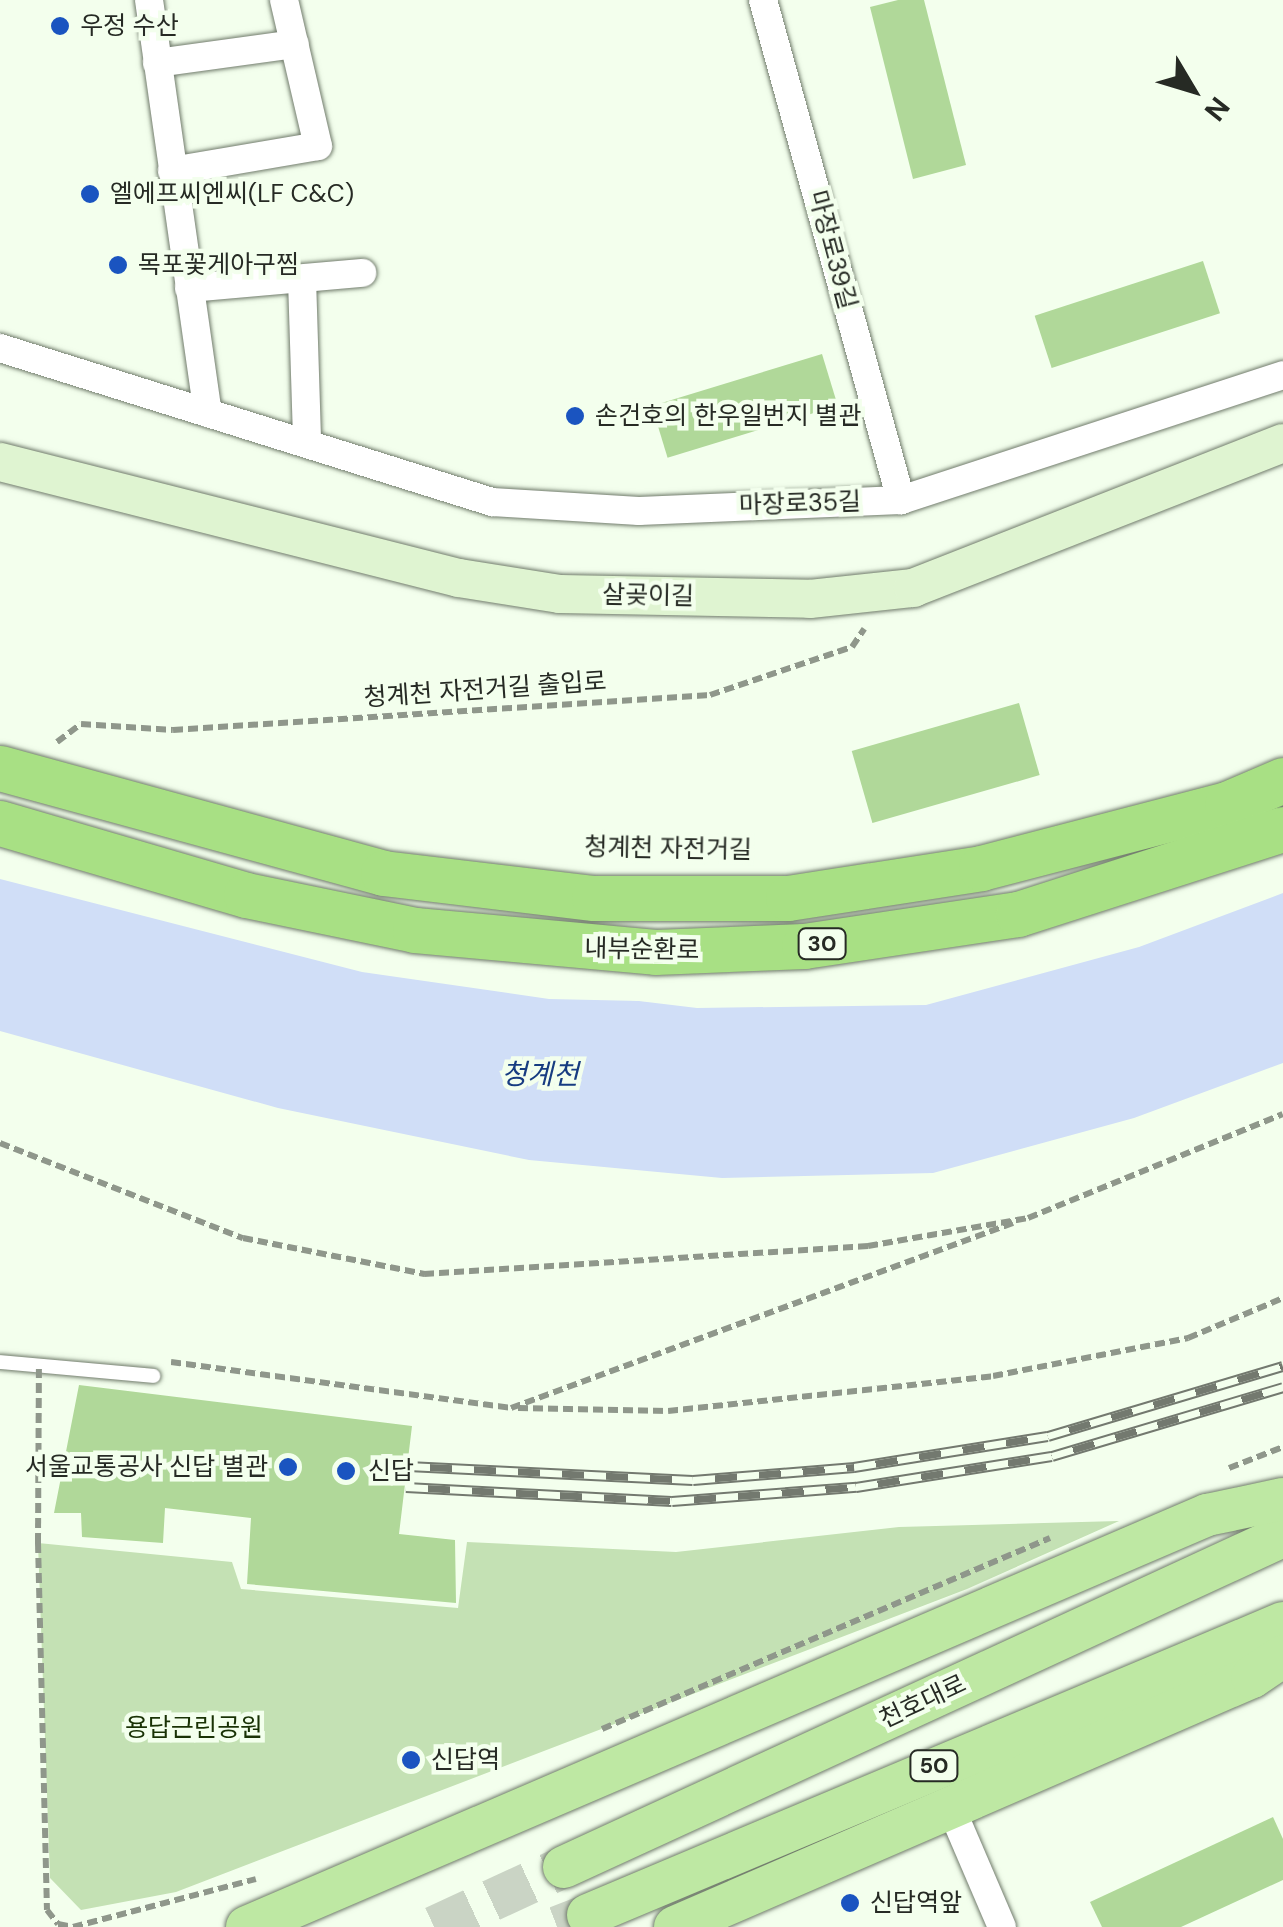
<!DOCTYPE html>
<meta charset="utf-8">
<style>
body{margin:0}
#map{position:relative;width:1283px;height:1927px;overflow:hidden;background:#f3ffed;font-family:"DM Sans","Noto Sans KR",sans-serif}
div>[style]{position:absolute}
.green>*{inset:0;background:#c4e1b4}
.water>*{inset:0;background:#d0def7}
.pier>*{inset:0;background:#f3ffed}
.building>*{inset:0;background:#b0d899;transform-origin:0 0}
.primary-tunnel>*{height:42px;margin-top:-21px;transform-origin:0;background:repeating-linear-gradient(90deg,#cad4c5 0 42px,transparent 0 63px)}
.path>*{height:6px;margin-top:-3px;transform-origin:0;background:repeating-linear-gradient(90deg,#8f978b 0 10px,transparent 0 15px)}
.roads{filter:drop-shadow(0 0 2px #717c6c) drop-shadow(0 0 2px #717c6c)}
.service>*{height:14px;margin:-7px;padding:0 7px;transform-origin:7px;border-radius:7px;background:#fff}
.minor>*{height:28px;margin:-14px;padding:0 14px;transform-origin:14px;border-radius:14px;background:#fff}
.secondary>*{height:38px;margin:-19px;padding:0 19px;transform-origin:19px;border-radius:19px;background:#dff4d1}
.primary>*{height:42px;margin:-21px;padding:0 21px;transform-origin:21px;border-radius:21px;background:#bee8a3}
.trunk>*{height:45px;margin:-22.5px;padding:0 22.5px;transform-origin:22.5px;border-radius:22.5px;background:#a8e084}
.rail>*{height:11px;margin-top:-5.5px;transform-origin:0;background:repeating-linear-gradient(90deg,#f3ffed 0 22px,#73796f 0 44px);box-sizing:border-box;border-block:2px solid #73796f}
.path-bridge>*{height:6px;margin-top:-3px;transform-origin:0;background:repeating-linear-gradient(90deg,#8f978b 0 10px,transparent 0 15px)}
.dots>*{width:28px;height:28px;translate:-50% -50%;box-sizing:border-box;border:5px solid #f3ffed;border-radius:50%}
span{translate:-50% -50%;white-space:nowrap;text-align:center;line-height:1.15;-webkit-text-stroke:9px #f3ffed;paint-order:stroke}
.shield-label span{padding:2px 8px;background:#f3ffed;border:2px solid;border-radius:8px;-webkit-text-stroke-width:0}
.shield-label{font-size:22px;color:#262a24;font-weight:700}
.poi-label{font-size:25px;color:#262a24}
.left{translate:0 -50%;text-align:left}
.right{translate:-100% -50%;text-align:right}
.street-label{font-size:25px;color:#262a24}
.park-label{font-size:25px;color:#193205}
.water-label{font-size:28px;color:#173c81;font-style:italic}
.north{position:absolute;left:1143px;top:40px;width:100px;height:100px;-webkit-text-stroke:8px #f3ffed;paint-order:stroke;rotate:128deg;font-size:28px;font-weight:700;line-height:40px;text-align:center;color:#262a24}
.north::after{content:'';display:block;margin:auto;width:35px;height:45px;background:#262a24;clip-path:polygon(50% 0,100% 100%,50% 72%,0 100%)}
</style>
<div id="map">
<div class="green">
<div style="clip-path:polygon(1119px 1521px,967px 1589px,176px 1892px,81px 1910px,50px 1878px,38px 1543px,232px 1562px,241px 1589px,458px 1608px,467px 1542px,676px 1552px,899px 1527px)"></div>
</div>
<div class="water">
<div style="clip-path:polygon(0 875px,448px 978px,697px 1008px,926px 1005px,1139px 947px,1283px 893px,1283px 1063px,1134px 1118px,933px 1173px,722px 1178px,529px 1160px,278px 1108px,0 1031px)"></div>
</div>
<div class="pier">
<div style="clip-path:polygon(0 870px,449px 974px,686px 1002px,549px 999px,362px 972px,0 879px)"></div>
</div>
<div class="building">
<div style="clip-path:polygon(898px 0,924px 0,966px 165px,913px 179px,870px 7px)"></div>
<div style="left:1203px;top:261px;width:55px;height:177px;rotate:72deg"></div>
<div style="left:822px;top:354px;width:54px;height:178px;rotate:73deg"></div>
<div style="left:1019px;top:703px;width:75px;height:174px;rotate:74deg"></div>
<div style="clip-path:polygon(79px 1385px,412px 1426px,399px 1534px,455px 1540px,456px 1603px,247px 1584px,251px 1518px,165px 1508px,163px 1543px,82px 1537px,81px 1513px,54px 1513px)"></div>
<div style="clip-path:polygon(1273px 1817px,1283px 1839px,1283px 1880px,1181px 1927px,1102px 1927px,1090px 1902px)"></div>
</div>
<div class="primary-tunnel">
<div style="left:434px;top:1927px;width:143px;rotate:-24.8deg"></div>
<div style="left:557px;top:1927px;width:33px;rotate:-21deg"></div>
</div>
<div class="path">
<div style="left:57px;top:742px;width:30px;rotate:-37deg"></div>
<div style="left:81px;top:724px;width:92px;rotate:3.7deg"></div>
<div style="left:173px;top:730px;width:538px;rotate:-3.73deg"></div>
<div style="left:710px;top:695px;width:150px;rotate:-18.7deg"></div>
<div style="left:852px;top:647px;width:22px;rotate:-56deg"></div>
<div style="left:0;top:1143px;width:261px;rotate:21.4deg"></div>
<div style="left:243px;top:1238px;width:185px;rotate:11.2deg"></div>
<div style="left:424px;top:1274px;width:445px;rotate:-3.6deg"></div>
<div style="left:868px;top:1246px;width:162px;rotate:-9.9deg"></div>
<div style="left:1028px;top:1218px;width:275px;rotate:-22.2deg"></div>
<div style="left:171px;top:1362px;width:343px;rotate:7.7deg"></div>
<div style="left:511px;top:1408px;width:535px;rotate:-20.23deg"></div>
<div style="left:518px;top:1408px;width:150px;rotate:1.1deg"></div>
<div style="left:668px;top:1411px;width:327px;rotate:-6.1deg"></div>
<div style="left:993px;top:1376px;width:199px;rotate:-11deg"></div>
<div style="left:1188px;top:1338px;width:103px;rotate:-22.8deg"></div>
<div style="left:1229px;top:1468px;width:58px;rotate:-21.3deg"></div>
<div style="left:38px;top:1543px;width:367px;rotate:88.6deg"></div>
<div style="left:47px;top:1910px;width:18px;rotate:52deg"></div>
<div style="left:58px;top:1924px;width:15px;rotate:11deg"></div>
<div style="left:73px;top:1927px;width:189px;rotate:-14.7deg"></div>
<div style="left:602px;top:1729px;width:487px;rotate:-23.1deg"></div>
</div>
<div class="roads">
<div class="service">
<div style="left:0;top:1362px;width:154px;rotate:5.2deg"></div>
</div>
<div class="minor">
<div style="left:149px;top:0;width:417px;rotate:81.9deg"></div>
<div style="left:763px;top:0;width:519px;rotate:74.57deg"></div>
<div style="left:157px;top:63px;width:139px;rotate:-7.8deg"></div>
<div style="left:172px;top:171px;width:148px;rotate:-9.7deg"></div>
<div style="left:318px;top:146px;width:150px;rotate:-103.1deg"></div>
<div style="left:302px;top:279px;width:163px;rotate:88.2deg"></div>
<div style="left:189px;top:288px;width:174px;rotate:-5deg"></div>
<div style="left:0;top:348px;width:516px;rotate:17.38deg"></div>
<div style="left:492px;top:502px;width:147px;rotate:3.5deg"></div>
<div style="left:639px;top:511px;width:262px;rotate:-2.4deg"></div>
<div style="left:901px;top:500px;width:402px;rotate:-18.1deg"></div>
<div style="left:951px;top:1808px;width:129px;rotate:66.8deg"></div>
</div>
<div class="secondary">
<div style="left:0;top:462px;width:473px;rotate:14.2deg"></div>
<div style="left:459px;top:578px;width:102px;rotate:9deg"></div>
<div style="left:560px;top:594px;width:250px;rotate:1.1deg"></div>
<div style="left:810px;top:599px;width:104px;rotate:-6.1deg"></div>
<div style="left:913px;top:588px;width:397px;rotate:-21.4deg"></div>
</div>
<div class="primary">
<div style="left:564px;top:1867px;width:792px;rotate:-24.72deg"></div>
<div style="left:588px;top:1915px;width:754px;rotate:-22.79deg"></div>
<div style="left:247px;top:1927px;width:1045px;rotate:-23.23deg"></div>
<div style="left:1207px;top:1515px;width:78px;rotate:-11.9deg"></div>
<div style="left:675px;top:1927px;width:629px;rotate:-23.43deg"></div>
<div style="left:1252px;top:1677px;width:37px;rotate:-34deg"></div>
</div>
<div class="trunk">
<div style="left:0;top:768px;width:397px;rotate:15.3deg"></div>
<div style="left:383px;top:873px;width:212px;rotate:6.8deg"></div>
<div style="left:594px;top:898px;width:194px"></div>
<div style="left:788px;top:898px;width:195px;rotate:-8.8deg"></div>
<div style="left:981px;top:868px;width:254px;rotate:-14.6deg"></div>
<div style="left:1227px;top:804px;width:61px;rotate:-23.2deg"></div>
<div style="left:0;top:823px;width:256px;rotate:16.3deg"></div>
<div style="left:246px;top:895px;width:173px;rotate:11.7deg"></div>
<div style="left:415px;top:930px;width:241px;rotate:5.2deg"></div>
<div style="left:655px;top:952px;width:149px;rotate:-2.3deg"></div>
<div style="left:804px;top:946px;width:216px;rotate:-8.5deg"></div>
<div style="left:1018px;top:914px;width:278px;rotate:-17.8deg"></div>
</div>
</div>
<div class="rail">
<div style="left:408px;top:1466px;width:285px;rotate:2.8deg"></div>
<div style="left:693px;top:1480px;width:162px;rotate:-4.6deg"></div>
<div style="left:854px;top:1467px;width:196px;rotate:-9.1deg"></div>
<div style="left:1048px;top:1436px;width:245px;rotate:-16.6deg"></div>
<div style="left:406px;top:1487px;width:266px;rotate:3deg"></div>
<div style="left:672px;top:1501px;width:185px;rotate:-4.4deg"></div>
<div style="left:856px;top:1487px;width:198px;rotate:-9deg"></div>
<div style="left:1052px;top:1456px;width:241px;rotate:-16.6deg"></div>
</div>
<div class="path-bridge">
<div style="left:38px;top:1543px;width:174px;rotate:-89.7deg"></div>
</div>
<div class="dots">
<div style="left:60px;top:26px;background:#1a54c0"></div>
<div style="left:90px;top:194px;background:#1a54c0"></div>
<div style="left:118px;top:265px;background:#1a54c0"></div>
<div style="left:575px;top:416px;background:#1a54c0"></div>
<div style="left:288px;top:1467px;background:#1a54c0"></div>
<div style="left:346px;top:1471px;background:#1a54c0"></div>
<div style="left:411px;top:1760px;background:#1a54c0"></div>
<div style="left:850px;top:1903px;background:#1a54c0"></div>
</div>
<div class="shield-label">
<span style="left:822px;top:944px">30</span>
<span style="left:934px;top:1766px">50</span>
</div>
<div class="poi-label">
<span class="left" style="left:80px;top:26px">우정 수산</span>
<span class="left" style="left:110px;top:194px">엘에프씨엔씨(LF C&amp;C)</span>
<span class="left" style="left:138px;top:265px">목포꽃게아구찜</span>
<span class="left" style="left:595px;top:416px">손건호의 한우일번지 별관</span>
<span class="right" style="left:268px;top:1467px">서울교통공사 신답 별관</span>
<span class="left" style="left:368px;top:1471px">신답</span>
<span class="left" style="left:431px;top:1760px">신답역</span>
<span class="left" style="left:870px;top:1903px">신답역앞</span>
</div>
<div class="street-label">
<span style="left:832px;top:250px;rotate:75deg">마장로39길</span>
<span style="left:800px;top:504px;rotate:-2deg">마장로35길</span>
<span style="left:648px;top:596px;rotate:1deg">살곶이길</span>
<span style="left:485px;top:690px;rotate:-4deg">청계천 자전거길 출입로</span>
<span style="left:668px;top:849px;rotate:1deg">청계천 자전거길</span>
<span style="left:642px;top:950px;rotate:1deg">내부순환로</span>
<span style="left:923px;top:1702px;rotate:-25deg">천호대로</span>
</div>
<div class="park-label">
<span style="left:194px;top:1728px">용답근린공원</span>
</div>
<div class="water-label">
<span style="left:540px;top:1075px">청계천</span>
</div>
<div class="north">N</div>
</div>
